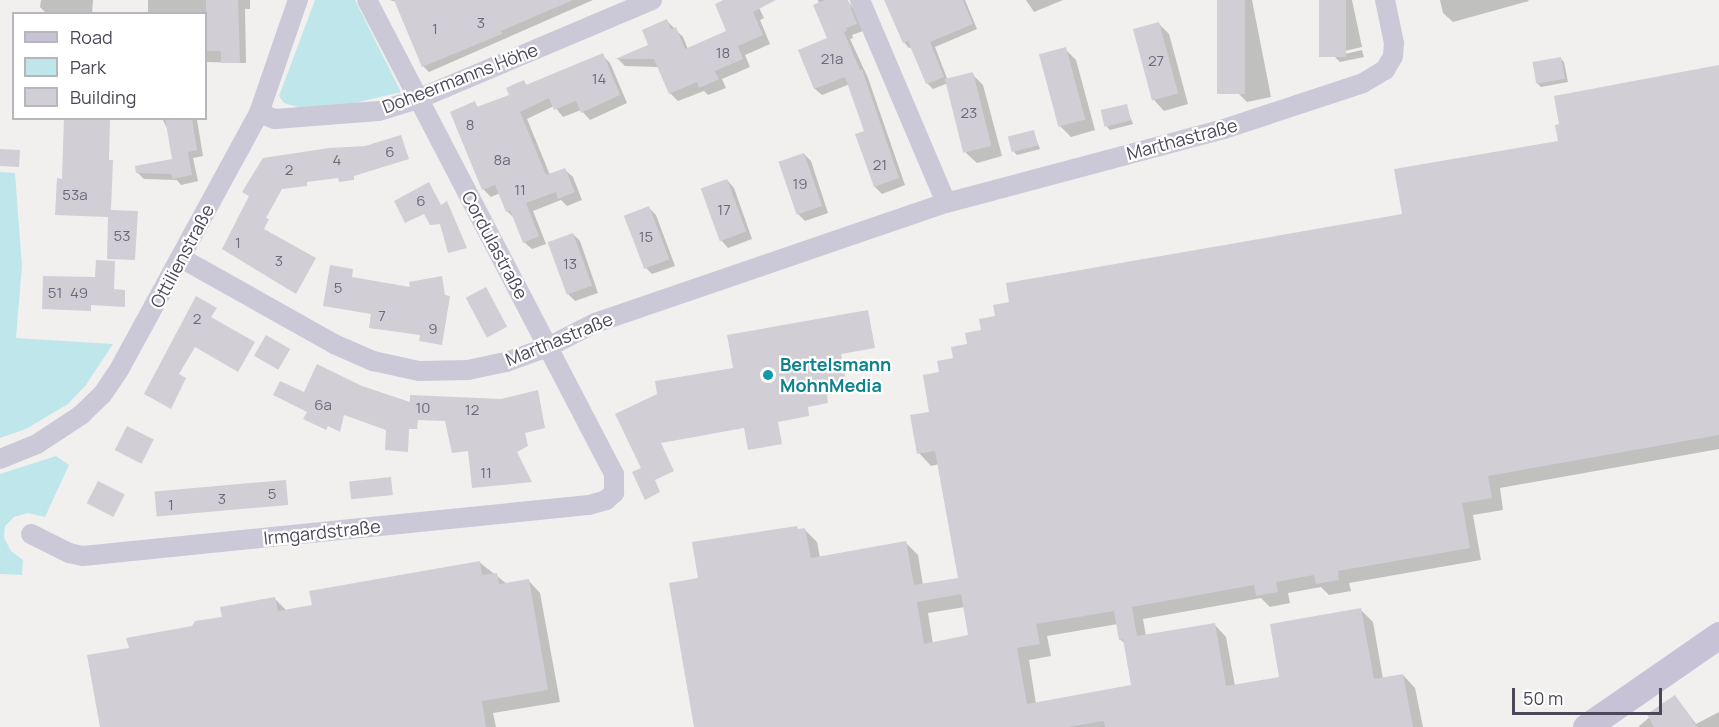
<!DOCTYPE html>
<meta charset="utf-8">
<style>
body{margin:0}
#map{position:relative;width:1719px;height:727px;overflow:hidden;background:#f1f0ee;font-family:Manrope,sans-serif}
div>[style]{position:absolute}
.green>*{inset:0;background:#bfe7eb}
.shadow>*{inset:0;background:#0003}
.building>*{inset:0;background:#d1ced6;transform-origin:0 0}
.minor>*{height:20px;margin:-10px;padding:0 10px;transform-origin:10px;border-radius:10px;background:#cbc9d7}
.secondary>*{height:27px;margin:-13.5px;padding:0 13.5px;transform-origin:13.5px;border-radius:13.5px;background:#c7c2d6}
.dots>*{width:16px;height:16px;translate:-50% -50%;box-sizing:border-box;border:3px solid #fff;border-radius:50%}
span{translate:-50% -50%;white-space:nowrap;text-align:center;line-height:1.15;-webkit-text-stroke:4.5px #fff;paint-order:stroke}
.number-label{font-size:15px;color:#6c6a79}
.number-label span{-webkit-text-stroke-width:0}
.street-label{font-size:18px;color:#4b485a}
.culture-label{font-size:18px;color:#0d838f;font-weight:700}
.left{translate:0 -50%;text-align:left}
.legend{position:absolute;left:12px;top:12px;width:195px;height:108px;box-sizing:border-box;background:#fff;border:2px solid #b7b6bd;margin:0;padding:8px 10px;list-style:none;font-size:18px;color:#4b485a}
.legend li{display:flex;align-items:center;gap:12px;height:30px}
.legend b{width:30px;border:2px solid #b7b6bd}
.scale{position:absolute;left:1512px;top:688px;width:150px;height:27px;box-sizing:border-box;border:3px solid #4b485a;border-top:0;padding-left:8px;font-size:18px;line-height:21px;white-space:nowrap;color:#4b485a;-webkit-text-stroke:4px #fff;paint-order:stroke}
</style>
<div id="map">
<div class="green">
<div style="clip-path:polygon(315px 0,355px 0,401px 92px,338px 107px,301px 108px,284px 103px,279px 96px)"></div>
<div style="clip-path:polygon(0 172px,15px 173px,22px 266px,16px 338px,113px 344px,86px 385px,68px 404px,26px 429px,0 438px)"></div>
<div style="clip-path:polygon(56px 456px,69px 465px,45px 517px,28px 513px,14px 517px,5px 526px,4px 538px,11px 551px,23px 560px,22px 575px,0 574px,0 474px)"></div>
</div>
<div class="shadow">
<div style="clip-path:polygon(41px 0,93px 0,92px 14px,47px 14px,40px 7px)"></div>
<div style="clip-path:polygon(148px 0,250px 0,250px 9px,245px 9px,246px 63px,206px 62px,206px 14px,148px 14px)"></div>
<div style="clip-path:polygon(390px 0,593px 0,429px 72px,423px 66px,396px 2px)"></div>
<div style="clip-path:polygon(725px 0,755px 0,764px 18px,760px 20px,770px 44px,745px 55px,750px 67px,722px 79px,726px 88px,708px 95px,704px 91px,678px 101px,670px 93px,659px 67px,625px 66px,618px 59px,650px 46px,667px 21px,683px 37px,688px 49px,728px 31px)"></div>
<div style="clip-path:polygon(818px 0,847px 0,855px 11px,863px 31px,852px 35px,853px 38px,850px 39px,868px 78px,905px 185px,882px 194px,875px 187px,866px 132px,850px 84px,822px 95px,815px 89px,800px 51px,829px 39px)"></div>
<div style="clip-path:polygon(903px 0,965px 0,977px 29px,935px 47px,948px 81px,972px 74px,983px 85px,1002px 156px,977px 163px,966px 153px,948px 83px,933px 89px,927px 83px,912px 47px,909px 48px,904px 42px)"></div>
<div style="clip-path:polygon(1026px 0,1063px 0,1034px 12px)"></div>
<div style="clip-path:polygon(1219px 0,1252px 0,1271px 97px,1247px 102px,1236px 91px)"></div>
<div style="clip-path:polygon(1322px 0,1352px 0,1362px 47px,1336px 53px,1336px 56px,1362px 50px,1364px 57px,1340px 62px,1333px 55px)"></div>
<div style="clip-path:polygon(1440px 0,1528px 0,1529px 1px,1453px 22px,1443px 13px)"></div>
<div style="clip-path:polygon(1159px 24px,1169px 34px,1188px 104px,1164px 111px,1154px 100px)"></div>
<div style="clip-path:polygon(1065px 49px,1076px 60px,1095px 130px,1071px 137px,1060px 126px)"></div>
<div style="clip-path:polygon(602px 55px,610px 63px,627px 103px,590px 120px,581px 110px,563px 117px,554px 106px,527px 119px,550px 175px,565px 170px,573px 177px,582px 200px,567px 206px,561px 200px,533px 211px,546px 244px,532px 249px,524px 242px,515px 219px,507px 211px,500px 193px,491px 197px,484px 190px,452px 112px,474px 103px,479px 108px,511px 96px,524px 82px,528px 86px)"></div>
<div style="clip-path:polygon(1561px 59px,1564px 62px,1568px 82px,1541px 87px,1538px 84px,1534px 64px)"></div>
<div style="clip-path:polygon(evenodd,1719px 68px,1719px 449px,1500px 488px,1503px 510px,1473px 515px,1481px 560px,1349px 583px,1351px 591px,1329px 595px,1321px 587px,1288px 593px,1290px 603px,1270px 607px,1261px 598px,1143px 619px,1146px 636px,1214px 624px,1226px 637px,1235px 686px,1281px 678px,1361px 610px,1373px 622px,1383px 679px,1403px 675px,1415px 688px,1423px 727px,696px 727px,700px 579px,797px 528px,800px 531px,805px 530px,817px 542px,820px 558px,906px 543px,918px 555px,923px 585px,959px 579px,939px 464px,931px 466px,919px 453px,941px 373px,969px 345px,1404px 215px,1719px 68px,965px 607px,970px 636px,933px 644px,928px 613px,965px 607px,1719px 68px,1118px 624px,1120px 639px,1125px 644px,1133px 687px,1036px 704px,1029px 660px,1051px 656px,1047px 636px,1118px 624px)"></div>
<div style="clip-path:polygon(1126px 106px,1133px 124px,1110px 130px,1107px 127px)"></div>
<div style="clip-path:polygon(162px 118px,200px 118px,197px 120px,203px 156px,193px 158px,198px 181px,181px 185px,177px 180px,144px 179px,137px 172px,174px 160px,168px 130px)"></div>
<div style="clip-path:polygon(1033px 131px,1040px 149px,1017px 155px,1014px 152px)"></div>
<div style="clip-path:polygon(804px 154px,811px 161px,828px 213px,805px 221px,798px 214px)"></div>
<div style="clip-path:polygon(727px 180px,734px 188px,752px 239px,728px 248px,721px 240px)"></div>
<div style="clip-path:polygon(649px 208px,656px 215px,675px 266px,652px 274px,645px 267px)"></div>
<div style="clip-path:polygon(573px 234px,580px 241px,598px 293px,575px 301px,568px 294px)"></div>
<div style="clip-path:polygon(479px 562px,507px 584px,528px 580px,540px 593px,560px 702px,493px 713px,496px 727px,102px 727px,131px 649px,275px 599px,287px 611px,313px 606px)"></div>
<div style="clip-path:polygon(1675px 696px,1696px 724px,1719px 712px,1719px 727px,1638px 727px)"></div>
</div>
<div class="building">
<div style="clip-path:polygon(206px 0,238px 0,240px 63px,221px 63px,221px 51px,206px 51px)"></div>
<div style="clip-path:polygon(394px 0,573px 0,501px 31px,502px 34px,422px 67px)"></div>
<div style="clip-path:polygon(723px 0,776px 0,753px 12px,763px 35px,738px 46px,743px 59px,715px 71px,719px 79px,699px 88px,697px 82px,669px 94px,654px 59px,615px 59px,648px 45px,642px 30px,667px 19px,671px 29px,676px 27px,685px 49px,726px 31px,715px 4px)"></div>
<div style="clip-path:polygon(825px 0,848px 0,857px 24px,846px 28px,847px 31px,844px 32px,860px 70px,862px 69px,899px 178px,874px 187px,855px 134px,864px 131px,845px 77px,814px 89px,798px 50px,827px 38px,813px 5px)"></div>
<div style="clip-path:polygon(884px 0,963px 0,973px 24px,930px 42px,944px 77px,926px 84px,908px 41px,903px 43px)"></div>
<div style="left:1217px;top:0;width:28px;height:94px"></div>
<div style="left:1319px;top:0;width:27px;height:57px"></div>
<div style="left:1159px;top:22px;width:74px;height:27px;rotate:75deg"></div>
<div style="left:1066px;top:47px;width:75px;height:28px;rotate:75deg"></div>
<div style="clip-path:polygon(603px 53px,620px 95px,581px 113px,576px 101px,554px 110px,549px 98px,520px 112px,546px 175px,565px 168px,575px 192px,558px 199px,556px 192px,526px 203px,539px 236px,523px 243px,510px 210px,506px 212px,495px 185px,482px 190px,450px 112px,475px 101px,477px 107px,509px 95px,506px 88px,524px 80px,526px 85px)"></div>
<div style="left:1561px;top:57px;width:22px;height:29px;rotate:80deg"></div>
<div style="clip-path:polygon(evenodd,1719px 65px,1719px 435px,1488px 476px,1492px 498px,1462px 503px,1470px 548px,1338px 571px,1339px 580px,1316px 584px,1314px 575px,1276px 582px,1278px 592px,1256px 596px,1254px 585px,1132px 607px,1137px 636px,1215px 623px,1226px 686px,1279px 677px,1270px 624px,1361px 608px,1374px 679px,1403px 674px,1413px 727px,1105px 727px,1104px 721px,1068px 727px,694px 727px,669px 583px,698px 578px,692px 542px,797px 526px,798px 529px,805px 528px,811px 558px,906px 541px,914px 585px,958px 578px,935px 451px,917px 454px,910px 415px,929px 412px,923px 375px,939px 372px,937px 361px,953px 358px,951px 347px,967px 344px,965px 333px,981px 330px,979px 319px,995px 316px,993px 305px,1009px 302px,1006px 283px,1402px 214px,1394px 169px,1558px 141px,1555px 125px,1559px 124px,1554px 96px,1719px 65px,961px 594px,968px 635px,924px 644px,917px 602px,961px 594px,1719px 65px,1114px 611px,1119px 640px,1123px 639px,1131px 685px,1027px 704px,1017px 648px,1040px 644px,1036px 624px,1114px 611px)"></div>
<div style="left:973px;top:72px;width:76px;height:29px;rotate:76deg"></div>
<div style="left:1127px;top:104px;width:17px;height:27px;rotate:77deg"></div>
<div style="clip-path:polygon(64px 118px,110px 118px,109px 160px,113px 160px,111px 210px,138px 211px,135px 260px,107px 259px,108px 217px,55px 215px,57px 178px,62px 179px)"></div>
<div style="clip-path:polygon(165px 118px,192px 118px,197px 150px,188px 152px,192px 175px,173px 179px,171px 174px,136px 173px,135px 166px,172px 159px)"></div>
<div style="left:1034px;top:130px;width:16px;height:27px;rotate:76deg"></div>
<div style="clip-path:polygon(401px 135px,409px 159px,354px 176px,354px 180px,339px 182px,338px 178px,307px 182px,307px 186px,282px 189px,266px 218px,269px 219px,264px 229px,316px 258px,296px 294px,222px 249px,249px 196px,242px 192px,263px 158px,329px 148px,365px 146px)"></div>
<div style="left:0;top:149px;width:20px;height:17px;rotate:3deg"></div>
<div style="left:804px;top:153px;width:56px;height:27px;rotate:71deg"></div>
<div style="left:727px;top:179px;width:56px;height:28px;rotate:70deg"></div>
<div style="clip-path:polygon(429px 182px,441px 205px,447px 201px,467px 248px,448px 253px,440px 224px,430px 225px,424px 214px,405px 223px,394px 201px)"></div>
<div style="left:649px;top:206px;width:57px;height:27px;rotate:69deg"></div>
<div style="left:573px;top:233px;width:56px;height:27px;rotate:70deg"></div>
<div style="clip-path:polygon(96px 260px,115px 261px,114px 289px,125px 290px,125px 307px,91px 305px,91px 311px,42px 309px,43px 276px,95px 277px)"></div>
<div style="clip-path:polygon(330px 265px,353px 269px,352px 277px,410px 287px,409px 282px,442px 276px,445px 295px,450px 296px,442px 345px,419px 341px,420px 335px,369px 328px,371px 314px,323px 306px)"></div>
<div style="left:486px;top:287px;width:45px;height:23px;rotate:62deg"></div>
<div style="clip-path:polygon(196px 296px,217px 308px,211px 317px,255px 342px,238px 372px,195px 347px,179px 374px,186px 378px,171px 409px,144px 394px)"></div>
<div style="clip-path:polygon(868px 310px,875px 348px,841px 354px,848px 391px,827px 395px,828px 403px,808px 407px,809px 416px,778px 422px,782px 444px,748px 450px,744px 428px,661px 443px,674px 471px,655px 480px,660px 492px,645px 500px,632px 472px,641px 468px,615px 414px,657px 394px,655px 381px,733px 368px,727px 335px)"></div>
<div style="left:266px;top:335px;width:28px;height:24px;rotate:30deg"></div>
<div style="clip-path:polygon(317px 364px,362px 386px,410px 402px,410px 395px,501px 399px,538px 390px,545px 428px,525px 433px,528px 446px,517px 452px,532px 482px,472px 488px,468px 451px,452px 453px,445px 421px,418px 420px,417px 429px,409px 429px,408px 452px,385px 450px,386px 430px,344px 415px,340px 432px,328px 426px,326px 430px,303px 419px,307px 412px,273px 395px,280px 381px,304px 392px)"></div>
<div style="left:127px;top:426px;width:30px;height:27px;rotate:27deg"></div>
<div style="left:391px;top:477px;width:18px;height:42px;rotate:84deg"></div>
<div style="left:286px;top:480px;width:25px;height:132px;rotate:85deg"></div>
<div style="left:98px;top:481px;width:30px;height:25px;rotate:27deg"></div>
<div style="clip-path:polygon(480px 561px,482px 575px,497px 573px,499px 584px,529px 579px,548px 690px,482px 701px,486px 727px,100px 727px,87px 655px,129px 648px,126px 638px,192px 626px,195px 621px,222px 617px,220px 607px,275px 597px,278px 611px,312px 605px,309px 591px)"></div>
<div style="clip-path:polygon(1675px 695px,1697px 727px,1654px 727px,1647px 714px)"></div>
</div>
<div class="minor">
<div style="left:860px;top:0;width:220px;rotate:67deg"></div>
<div style="left:259px;top:113px;width:17px;rotate:21deg"></div>
<div style="left:275px;top:119px;width:104px;rotate:-4.4deg"></div>
<div style="left:379px;top:111px;width:41px;rotate:-17.1deg"></div>
<div style="left:418px;top:99px;width:254px;rotate:-22.9deg"></div>
<div style="left:181px;top:258px;width:176px;rotate:29.3deg"></div>
<div style="left:334px;top:344px;width:43px;rotate:23.6deg"></div>
<div style="left:373px;top:361px;width:47px;rotate:12.3deg"></div>
<div style="left:419px;top:371px;width:49px;rotate:-1.2deg"></div>
<div style="left:468px;top:370px;width:39px;rotate:-12deg"></div>
<div style="left:506px;top:362px;width:45px;rotate:-19.7deg"></div>
<div style="left:548px;top:347px;width:53px;rotate:-27.1deg"></div>
<div style="left:595px;top:323px;width:371px;rotate:-18.9deg"></div>
<div style="left:946px;top:203px;width:288px;rotate:-14.9deg"></div>
<div style="left:1224px;top:129px;width:146px;rotate:-18.3deg"></div>
<div style="left:1363px;top:83px;width:26px;rotate:-31deg"></div>
<div style="left:1385px;top:70px;width:16px;rotate:-60deg"></div>
<div style="left:1393px;top:56px;width:13px;rotate:-86deg"></div>
<div style="left:1394px;top:43px;width:44px;rotate:-101.8deg"></div>
<div style="left:0;top:459px;width:40px;rotate:-22deg"></div>
<div style="left:37px;top:444px;width:53px;rotate:-33.4deg"></div>
<div style="left:81px;top:415px;width:29px;rotate:-44deg"></div>
<div style="left:102px;top:395px;width:32px;rotate:-56deg"></div>
<div style="left:120px;top:368px;width:290px;rotate:-61.4deg"></div>
<div style="left:259px;top:113px;width:120px;rotate:-71deg"></div>
<div style="left:31px;top:534px;width:42px;rotate:26.6deg"></div>
<div style="left:69px;top:553px;width:14px;rotate:12deg"></div>
<div style="left:83px;top:556px;width:509px;rotate:-5.76deg"></div>
<div style="left:589px;top:505px;width:18px;rotate:-16deg"></div>
<div style="left:606px;top:500px;width:11px;rotate:-41deg"></div>
<div style="left:614px;top:493px;width:19px;rotate:-90deg"></div>
<div style="left:614px;top:474px;width:534px;rotate:-117.52deg"></div>
</div>
<div class="secondary">
<div style="left:1586px;top:727px;width:162px;rotate:-34.7deg"></div>
</div>
<div class="dots">
<div style="left:768px;top:375px;background:#0f9aa8"></div>
</div>
<div class="number-label">
<span style="left:481px;top:23px">3</span>
<span style="left:435px;top:29px">1</span>
<span style="left:723px;top:53px">18</span>
<span style="left:832px;top:59px">21a</span>
<span style="left:1156px;top:61px">27</span>
<span style="left:599px;top:79px">14</span>
<span style="left:969px;top:113px">23</span>
<span style="left:470px;top:125px">8</span>
<span style="left:390px;top:152px">6</span>
<span style="left:337px;top:160px">4</span>
<span style="left:502px;top:160px">8a</span>
<span style="left:880px;top:165px">21</span>
<span style="left:289px;top:170px">2</span>
<span style="left:800px;top:184px">19</span>
<span style="left:520px;top:190px">11</span>
<span style="left:75px;top:195px">53a</span>
<span style="left:421px;top:201px">6</span>
<span style="left:724px;top:210px">17</span>
<span style="left:122px;top:236px">53</span>
<span style="left:646px;top:237px">15</span>
<span style="left:238px;top:243px">1</span>
<span style="left:279px;top:261px">3</span>
<span style="left:570px;top:264px">13</span>
<span style="left:338px;top:288px">5</span>
<span style="left:55px;top:293px">51</span>
<span style="left:79px;top:293px">49</span>
<span style="left:382px;top:316px">7</span>
<span style="left:197px;top:319px">2</span>
<span style="left:433px;top:329px">9</span>
<span style="left:323px;top:405px">6a</span>
<span style="left:423px;top:408px">10</span>
<span style="left:472px;top:410px">12</span>
<span style="left:486px;top:473px">11</span>
<span style="left:272px;top:494px">5</span>
<span style="left:222px;top:499px">3</span>
<span style="left:171px;top:505px">1</span>
</div>
<div class="street-label">
<span style="left:460px;top:78px;rotate:-21deg">Doheermanns Höhe</span>
<span style="left:1182px;top:139px;rotate:-15deg">Marthastraße</span>
<span style="left:495px;top:245px;rotate:62deg">Cordulastraße</span>
<span style="left:182px;top:256px;rotate:-62deg">Ottilienstraße</span>
<span style="left:559px;top:339px;rotate:-22deg">Marthastraße</span>
<span style="left:322px;top:532px;rotate:-6deg">Irmgardstraße</span>
</div>
<div class="culture-label">
<span class="left" style="left:780px;top:375px">Bertelsmann<br>MohnMedia</span>
</div>
<ul class="legend">
<li><b style="height:8px;background:#c7c2d6"></b>Road</li>
<li><b style="height:16px;background:#bfe7eb"></b>Park</li>
<li><b style="height:16px;background:#d1ced6"></b>Building</li>
</ul>
<div class="scale">50 m</div>
</div>
